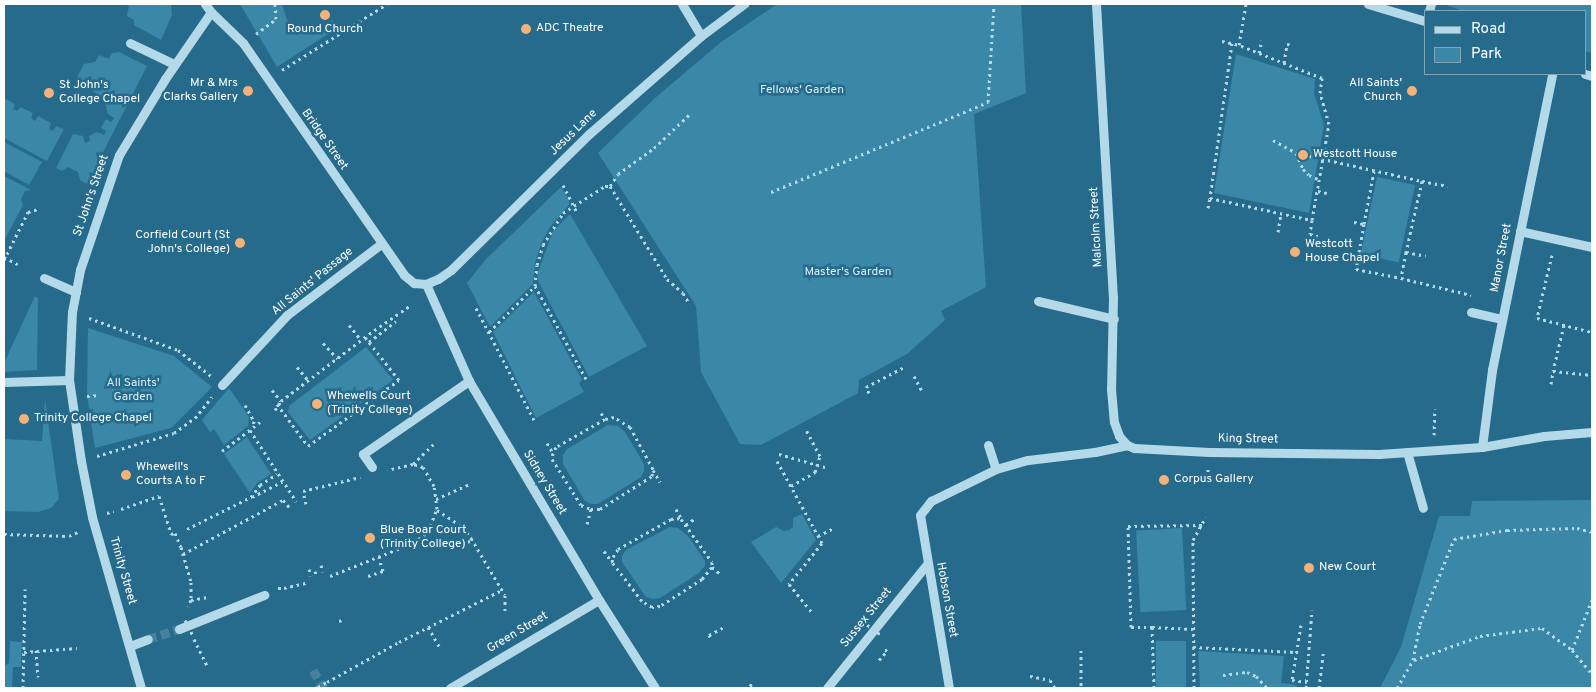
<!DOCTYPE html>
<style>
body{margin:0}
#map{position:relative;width:1596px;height:692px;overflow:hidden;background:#266b8b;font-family:Overpass,sans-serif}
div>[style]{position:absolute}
.green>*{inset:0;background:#3a87a8;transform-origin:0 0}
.minor-tunnel>*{height:9px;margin-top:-4.5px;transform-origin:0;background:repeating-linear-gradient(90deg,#47819c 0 9px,transparent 0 13.5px)}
.path>*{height:3px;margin-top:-1.5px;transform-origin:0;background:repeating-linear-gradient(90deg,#b4daea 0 2.5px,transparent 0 6.5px)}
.minor>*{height:9px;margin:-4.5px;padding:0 4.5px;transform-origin:4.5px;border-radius:4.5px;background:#b4daea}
.path-bridge>*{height:3px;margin-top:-1.5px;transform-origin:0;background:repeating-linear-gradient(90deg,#b4daea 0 2.5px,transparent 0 6.5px)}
.dots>*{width:14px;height:14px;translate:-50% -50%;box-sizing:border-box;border:2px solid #266b8b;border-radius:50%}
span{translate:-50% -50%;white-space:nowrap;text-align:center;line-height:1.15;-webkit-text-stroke:5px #266b8b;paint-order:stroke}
.poi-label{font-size:12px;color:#fff}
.left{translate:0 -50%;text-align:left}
.right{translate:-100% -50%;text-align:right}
.park-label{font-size:12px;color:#d8eef8}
.street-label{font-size:12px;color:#fff}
.frame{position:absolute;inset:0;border:5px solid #fff;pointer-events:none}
.legend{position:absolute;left:1424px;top:10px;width:162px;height:65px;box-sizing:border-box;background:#266b8b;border:1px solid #7da6b9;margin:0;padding:6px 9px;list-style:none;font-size:15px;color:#fff}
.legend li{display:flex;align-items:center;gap:10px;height:25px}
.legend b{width:25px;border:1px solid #7da6b9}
</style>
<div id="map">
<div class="green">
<div style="clip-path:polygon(125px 4px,171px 4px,172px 15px,161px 40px,134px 25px,134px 20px,127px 16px,129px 6px)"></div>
<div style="clip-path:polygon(240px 4px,282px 4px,287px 20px,304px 31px,323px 28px,333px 20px,337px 28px,277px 67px)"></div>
<div style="clip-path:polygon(777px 4px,1021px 4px,1026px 93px,974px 114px,986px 287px,941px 311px,945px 320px,907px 354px,859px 380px,858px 393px,761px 445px,740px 444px,701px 372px,696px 306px,598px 153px,655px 98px,721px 42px)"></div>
<div style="clip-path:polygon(1443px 4px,1592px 4px,1592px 53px,1585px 51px,1585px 11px,1464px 11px)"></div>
<div style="clip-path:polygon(119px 52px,147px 66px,87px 184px,80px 180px,78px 172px,68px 167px,62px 171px,56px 168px,73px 134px,83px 136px,85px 143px,90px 141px,89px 136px,97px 132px,104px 135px,106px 131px,101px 128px,106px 119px,111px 122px,114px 118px,108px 114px,105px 103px,109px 100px,107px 96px,102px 98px,91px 90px,94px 85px,90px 82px,87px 87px,75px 81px,84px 64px,95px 62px,99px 55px,109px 59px,112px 53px)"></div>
<div style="clip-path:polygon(1236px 54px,1315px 79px,1314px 93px,1324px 125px,1309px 213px,1214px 193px)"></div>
<div style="clip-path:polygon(4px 98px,15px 104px,13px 109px,17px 111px,20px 107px,33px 113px,31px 118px,35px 121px,38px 116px,51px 123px,49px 129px,53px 131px,56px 126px,64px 129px,47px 161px,4px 138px)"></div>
<div style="clip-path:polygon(4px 142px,42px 162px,29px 185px,4px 171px)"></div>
<div style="clip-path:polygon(4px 176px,31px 190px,25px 191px,21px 199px,23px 205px,4px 241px)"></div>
<div style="left:1377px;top:177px;width:39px;height:79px;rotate:12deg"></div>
<div style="clip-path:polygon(561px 187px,569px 200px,569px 205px,550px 227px,541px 244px,535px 263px,533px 284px,490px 327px,467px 283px,485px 260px)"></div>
<div style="clip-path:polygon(570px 214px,647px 346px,589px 377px,539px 283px,537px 275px,553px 231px)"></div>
<div style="clip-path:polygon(534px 292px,582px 380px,579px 383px,584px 392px,536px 418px,493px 332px)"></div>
<div style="clip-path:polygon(35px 296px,38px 298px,37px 370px,4px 372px,4px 363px)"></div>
<div style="clip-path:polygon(88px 328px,174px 356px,212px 387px,171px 428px,95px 448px,87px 396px)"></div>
<div style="clip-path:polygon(366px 347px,393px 380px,310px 440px,288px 412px,289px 406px)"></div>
<div style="clip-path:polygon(229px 388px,249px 417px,248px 426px,224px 445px,214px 429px,210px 432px,202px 420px)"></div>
<div style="clip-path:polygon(45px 399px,59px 499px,51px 508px,38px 512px,4px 511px,4px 439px,42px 441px)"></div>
<div style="clip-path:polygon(608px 425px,618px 426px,625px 432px,644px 464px,644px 471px,641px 477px,598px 504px,591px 504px,585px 501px,563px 464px,563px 455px,567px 449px)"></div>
<div style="clip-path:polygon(247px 437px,271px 474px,257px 483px,250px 493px,224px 454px)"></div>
<div style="clip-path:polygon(1592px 500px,1592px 688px,1380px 688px,1401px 647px,1439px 516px,1470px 516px,1472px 501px)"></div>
<div style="clip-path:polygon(802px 514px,816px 540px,781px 583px,751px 542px,776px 527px,784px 531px,789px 530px,793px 527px,793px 518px)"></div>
<div style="clip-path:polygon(670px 527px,678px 528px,688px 536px,705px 561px,705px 566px,699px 573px,660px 598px,653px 599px,646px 597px,622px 562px,622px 556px,626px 550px)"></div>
<div style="left:1182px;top:528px;width:82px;height:46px;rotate:87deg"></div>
<div style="clip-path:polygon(10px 641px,22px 642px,21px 667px,13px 667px,12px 688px,4px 688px,4px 666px,9px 663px)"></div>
<div style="left:1156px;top:641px;width:30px;height:47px"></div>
<div style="clip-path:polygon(1198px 651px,1284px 656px,1281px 683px,1297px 685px,1296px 688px,1200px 688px)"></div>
</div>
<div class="minor-tunnel">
<div style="left:148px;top:639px;width:33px;rotate:-18deg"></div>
<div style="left:313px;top:670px;width:21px;rotate:59deg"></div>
</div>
<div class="path">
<div style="left:256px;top:34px;width:25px;rotate:-37deg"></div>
<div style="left:276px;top:19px;width:15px;rotate:-94deg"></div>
<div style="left:1222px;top:41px;width:17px;rotate:13deg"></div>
<div style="left:1239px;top:45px;width:42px;rotate:-80.3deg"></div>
<div style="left:1232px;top:43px;width:157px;rotate:98.1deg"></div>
<div style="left:1210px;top:198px;width:104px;rotate:12.2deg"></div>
<div style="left:1312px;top:220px;width:97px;rotate:-80deg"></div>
<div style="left:1329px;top:124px;width:32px;rotate:-106deg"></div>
<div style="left:1320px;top:93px;width:15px;rotate:-82deg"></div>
<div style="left:1322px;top:78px;width:89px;rotate:-158.3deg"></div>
<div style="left:1259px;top:53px;width:13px;rotate:-77deg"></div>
<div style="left:1284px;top:63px;width:19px;rotate:-81deg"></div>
<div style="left:1287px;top:44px;width:6px;rotate:9deg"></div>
<div style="left:282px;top:70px;width:124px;rotate:-32.2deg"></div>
<div style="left:1273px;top:140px;width:26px;rotate:29deg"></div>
<div style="left:1296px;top:153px;width:17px;rotate:66deg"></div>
<div style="left:1303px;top:169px;width:8px;rotate:45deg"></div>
<div style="left:1309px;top:175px;width:12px;rotate:24deg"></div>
<div style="left:1296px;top:153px;width:129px;rotate:12.5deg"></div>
<div style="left:1422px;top:181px;width:73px;rotate:102.7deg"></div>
<div style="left:1406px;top:252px;width:20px;rotate:11deg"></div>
<div style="left:1422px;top:181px;width:26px;rotate:11deg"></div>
<div style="left:563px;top:185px;width:29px;rotate:63deg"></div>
<div style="left:610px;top:186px;width:14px;rotate:-56deg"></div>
<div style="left:618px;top:174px;width:44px;rotate:-35.8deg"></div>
<div style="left:654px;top:148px;width:51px;rotate:-43.4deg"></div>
<div style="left:1318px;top:191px;width:9px;rotate:13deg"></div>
<div style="left:771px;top:192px;width:235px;rotate:-22.5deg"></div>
<div style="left:988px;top:102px;width:98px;rotate:-86.5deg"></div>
<div style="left:1208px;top:208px;width:10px;rotate:-79deg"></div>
<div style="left:1312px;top:220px;width:14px;rotate:98deg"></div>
<div style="left:1310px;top:234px;width:8px;rotate:14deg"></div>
<div style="left:1354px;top:222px;width:10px;rotate:11deg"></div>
<div style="left:1364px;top:224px;width:54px;rotate:-79.3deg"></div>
<div style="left:1364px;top:224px;width:46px;rotate:100.1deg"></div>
<div style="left:1356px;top:269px;width:46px;rotate:11.3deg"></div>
<div style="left:1278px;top:232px;width:19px;rotate:-81deg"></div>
<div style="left:1406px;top:252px;width:26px;rotate:101deg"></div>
<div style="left:1401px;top:278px;width:72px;rotate:13.7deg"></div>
<div style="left:1552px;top:255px;width:65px;rotate:103.4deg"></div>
<div style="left:1537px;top:318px;width:57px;rotate:14.3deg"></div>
<div style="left:4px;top:257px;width:17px;rotate:28deg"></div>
<div style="left:4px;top:260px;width:54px;rotate:-63.4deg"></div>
<div style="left:28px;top:212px;width:10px;rotate:-17deg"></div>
<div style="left:476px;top:308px;width:126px;rotate:62.6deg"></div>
<div style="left:89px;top:318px;width:95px;rotate:19.8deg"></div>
<div style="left:178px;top:350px;width:42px;rotate:38.2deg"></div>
<div style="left:349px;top:325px;width:19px;rotate:51deg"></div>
<div style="left:1564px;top:325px;width:47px;rotate:103.4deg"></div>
<div style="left:1553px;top:371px;width:39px;rotate:6deg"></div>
<div style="left:489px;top:332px;width:65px;rotate:-45deg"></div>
<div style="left:369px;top:342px;width:34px;rotate:-38deg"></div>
<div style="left:323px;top:343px;width:21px;rotate:47deg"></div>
<div style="left:297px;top:367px;width:17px;rotate:50deg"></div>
<div style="left:914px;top:376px;width:17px;rotate:62deg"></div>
<div style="left:586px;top:379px;width:106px;rotate:-118.7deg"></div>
<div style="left:535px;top:286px;width:21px;rotate:-85deg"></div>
<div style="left:537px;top:265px;width:21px;rotate:-73deg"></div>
<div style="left:543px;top:245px;width:38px;rotate:-58deg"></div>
<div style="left:563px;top:213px;width:50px;rotate:-32.7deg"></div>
<div style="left:605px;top:186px;width:5px"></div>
<div style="left:610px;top:186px;width:109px;rotate:58.5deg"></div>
<div style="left:667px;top:279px;width:21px;rotate:41deg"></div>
<div style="left:683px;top:293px;width:12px;rotate:59deg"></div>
<div style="left:1551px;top:384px;width:13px;rotate:-81deg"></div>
<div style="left:272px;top:390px;width:14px;rotate:51deg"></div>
<div style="left:869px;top:393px;width:7px;rotate:-117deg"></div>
<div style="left:866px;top:387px;width:45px;rotate:-27.7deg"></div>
<div style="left:87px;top:396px;width:12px;rotate:-5deg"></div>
<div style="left:277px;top:404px;width:52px;rotate:53.6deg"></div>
<div style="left:308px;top:446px;width:112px;rotate:-36deg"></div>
<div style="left:399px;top:380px;width:55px;rotate:-128.3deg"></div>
<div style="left:245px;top:405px;width:18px;rotate:61deg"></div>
<div style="left:254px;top:421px;width:5px;rotate:101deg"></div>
<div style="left:275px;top:410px;width:11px;rotate:-56deg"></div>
<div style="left:281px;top:401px;width:111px;rotate:-37.3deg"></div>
<div style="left:369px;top:334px;width:51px;rotate:-34.6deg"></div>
<div style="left:601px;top:413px;width:7px;rotate:56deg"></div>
<div style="left:250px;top:430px;width:85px;rotate:57.1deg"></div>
<div style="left:1434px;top:435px;width:26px;rotate:-88deg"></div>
<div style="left:547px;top:443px;width:12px;rotate:59deg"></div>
<div style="left:553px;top:453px;width:6px;rotate:99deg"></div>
<div style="left:552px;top:459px;width:54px;rotate:57.8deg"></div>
<div style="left:581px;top:505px;width:11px;rotate:22deg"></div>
<div style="left:591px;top:509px;width:9px"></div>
<div style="left:600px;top:509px;width:62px;rotate:-32.4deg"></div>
<div style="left:652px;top:476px;width:7px;rotate:-82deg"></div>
<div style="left:653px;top:469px;width:48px;rotate:-118.7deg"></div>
<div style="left:630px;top:427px;width:19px;rotate:-148deg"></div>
<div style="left:614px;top:417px;width:9px;rotate:167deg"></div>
<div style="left:605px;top:419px;width:56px;rotate:150.3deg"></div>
<div style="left:556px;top:447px;width:7px;rotate:117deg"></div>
<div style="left:222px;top:451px;width:48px;rotate:-37.3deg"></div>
<div style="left:779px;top:454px;width:48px;rotate:15.8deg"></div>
<div style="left:97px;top:456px;width:80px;rotate:-16.6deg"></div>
<div style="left:174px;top:433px;width:26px;rotate:-36deg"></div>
<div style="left:195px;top:418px;width:27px;rotate:-51deg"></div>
<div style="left:777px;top:461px;width:94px;rotate:61.2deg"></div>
<div style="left:822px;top:543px;width:53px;rotate:128.8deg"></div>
<div style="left:789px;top:584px;width:36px;rotate:51deg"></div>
<div style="left:413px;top:464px;width:30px;rotate:-44deg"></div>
<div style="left:653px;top:470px;width:14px;rotate:60deg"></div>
<div style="left:1208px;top:478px;width:9px;rotate:-90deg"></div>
<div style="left:791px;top:486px;width:28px;rotate:-30deg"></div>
<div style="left:815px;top:472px;width:17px;rotate:-73deg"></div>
<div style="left:820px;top:456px;width:32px;rotate:-118deg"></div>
<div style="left:252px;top:497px;width:34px;rotate:-27deg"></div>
<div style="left:436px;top:499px;width:39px;rotate:-24deg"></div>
<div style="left:306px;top:504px;width:13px;rotate:-103deg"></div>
<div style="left:303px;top:491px;width:59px;rotate:-13.8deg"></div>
<div style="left:121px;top:509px;width:40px;rotate:-18.9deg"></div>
<div style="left:159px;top:496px;width:40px;rotate:72deg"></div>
<div style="left:171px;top:534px;width:4px;rotate:-14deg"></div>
<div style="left:175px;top:533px;width:15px;rotate:67deg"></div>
<div style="left:181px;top:547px;width:36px;rotate:74deg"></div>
<div style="left:191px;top:582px;width:18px;rotate:90deg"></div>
<div style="left:191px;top:600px;width:7px;rotate:117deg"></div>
<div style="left:676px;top:509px;width:10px;rotate:61deg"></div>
<div style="left:437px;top:510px;width:31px;rotate:33deg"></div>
<div style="left:463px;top:527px;width:14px;rotate:54deg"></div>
<div style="left:471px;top:538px;width:66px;rotate:59.2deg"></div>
<div style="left:505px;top:595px;width:17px;rotate:90deg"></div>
<div style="left:107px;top:513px;width:7px;rotate:-16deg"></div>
<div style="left:677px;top:518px;width:4px;rotate:14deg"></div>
<div style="left:681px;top:519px;width:53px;rotate:54.2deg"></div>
<div style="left:712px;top:562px;width:5px;rotate:90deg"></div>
<div style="left:712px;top:567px;width:16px;rotate:130deg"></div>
<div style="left:702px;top:579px;width:50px;rotate:147.3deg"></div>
<div style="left:660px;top:606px;width:8px;rotate:173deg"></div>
<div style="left:652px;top:607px;width:12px;rotate:-149deg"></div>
<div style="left:642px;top:601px;width:49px;rotate:-127.6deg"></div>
<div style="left:612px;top:562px;width:5px;rotate:-79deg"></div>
<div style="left:613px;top:557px;width:9px;rotate:-58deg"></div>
<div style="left:618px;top:549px;width:61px;rotate:-29.5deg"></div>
<div style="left:671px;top:519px;width:6px;rotate:-9deg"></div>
<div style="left:587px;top:524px;width:16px;rotate:-75deg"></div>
<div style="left:686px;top:525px;width:10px;rotate:-37deg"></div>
<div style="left:187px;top:529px;width:72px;rotate:-26.6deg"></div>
<div style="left:251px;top:497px;width:15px;rotate:-53deg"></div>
<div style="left:260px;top:485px;width:20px;rotate:-33deg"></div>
<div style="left:4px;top:534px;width:65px;rotate:1.8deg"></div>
<div style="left:69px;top:536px;width:12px;rotate:-24deg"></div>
<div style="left:818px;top:536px;width:18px;rotate:-27deg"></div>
<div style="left:455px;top:543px;width:17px;rotate:-7deg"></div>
<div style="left:604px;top:551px;width:14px;rotate:54deg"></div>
<div style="left:183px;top:554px;width:114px;rotate:-28.4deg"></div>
<div style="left:283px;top:500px;width:11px;rotate:49deg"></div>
<div style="left:321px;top:565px;width:7px;rotate:74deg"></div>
<div style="left:712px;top:567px;width:11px;rotate:41deg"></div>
<div style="left:309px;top:569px;width:7px;rotate:74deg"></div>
<div style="left:315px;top:571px;width:4px;rotate:76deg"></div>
<div style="left:330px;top:576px;width:89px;rotate:-21.7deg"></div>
<div style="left:413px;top:543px;width:19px;rotate:-36deg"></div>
<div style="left:428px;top:532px;width:25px;rotate:-69deg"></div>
<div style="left:437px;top:509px;width:23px;rotate:-97deg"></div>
<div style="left:434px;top:486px;width:22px;rotate:-120deg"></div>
<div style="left:423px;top:467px;width:10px;rotate:-163deg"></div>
<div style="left:413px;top:464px;width:26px;rotate:167deg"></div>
<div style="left:368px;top:576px;width:16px;rotate:-18deg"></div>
<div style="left:383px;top:571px;width:14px;rotate:-107deg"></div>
<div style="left:278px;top:588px;width:6px"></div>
<div style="left:284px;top:588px;width:23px;rotate:-13deg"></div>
<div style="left:191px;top:600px;width:17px;rotate:-10deg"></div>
<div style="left:339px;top:621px;width:6px;rotate:-18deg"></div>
<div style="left:1301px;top:625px;width:56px;rotate:99.3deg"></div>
<div style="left:1292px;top:680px;width:15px;rotate:8deg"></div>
<div style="left:428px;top:627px;width:24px;rotate:60deg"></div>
<div style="left:1131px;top:627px;width:101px;rotate:-91.7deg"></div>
<div style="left:1128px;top:526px;width:74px;rotate:-0.8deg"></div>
<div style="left:1131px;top:627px;width:21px"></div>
<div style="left:1152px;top:627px;width:61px;rotate:88.1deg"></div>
<div style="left:1152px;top:627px;width:41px;rotate:2.8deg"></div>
<div style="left:710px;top:637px;width:2px;rotate:-117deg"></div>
<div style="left:709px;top:635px;width:17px;rotate:-28deg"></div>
<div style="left:194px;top:639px;width:32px;rotate:64deg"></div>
<div style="left:1193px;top:647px;width:103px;rotate:2.8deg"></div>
<div style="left:36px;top:650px;width:27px;rotate:86deg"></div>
<div style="left:1081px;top:650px;width:38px;rotate:90deg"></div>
<div style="left:1572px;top:650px;width:54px;rotate:-68.2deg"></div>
<div style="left:24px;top:652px;width:53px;rotate:-4.3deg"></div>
<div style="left:879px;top:660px;width:12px;rotate:-48deg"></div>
<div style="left:887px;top:651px;width:6px;rotate:-141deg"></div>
<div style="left:1414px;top:660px;width:70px;rotate:-20deg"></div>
<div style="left:1480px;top:636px;width:63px;rotate:-7.4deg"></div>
<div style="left:1542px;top:628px;width:37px;rotate:36deg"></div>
<div style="left:1572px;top:650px;width:31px;rotate:50deg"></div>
<div style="left:1223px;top:675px;width:24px;rotate:-7deg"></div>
<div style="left:1247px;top:672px;width:10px;rotate:24deg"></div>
<div style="left:1256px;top:676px;width:16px;rotate:47deg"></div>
<div style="left:1030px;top:676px;width:20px;rotate:11deg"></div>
<div style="left:1050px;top:680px;width:9px;rotate:58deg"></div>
<div style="left:327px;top:682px;width:82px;rotate:-29.1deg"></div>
<div style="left:399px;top:642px;width:115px;rotate:-26.8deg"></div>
<div style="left:23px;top:688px;width:99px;rotate:-88.8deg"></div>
<div style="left:315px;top:688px;width:3px;rotate:-18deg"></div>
<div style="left:752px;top:688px;width:3px;rotate:-135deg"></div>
<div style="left:750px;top:686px;width:6px;rotate:-59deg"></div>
<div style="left:1194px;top:688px;width:148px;rotate:-90.4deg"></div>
<div style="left:1193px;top:540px;width:26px;rotate:-61deg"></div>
<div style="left:1306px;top:688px;width:78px;rotate:-85.6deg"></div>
<div style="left:1319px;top:688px;width:38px;rotate:-83deg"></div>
<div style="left:1397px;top:688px;width:32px;rotate:-60deg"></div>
<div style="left:1413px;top:660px;width:37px;rotate:-79deg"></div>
<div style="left:1420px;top:624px;width:92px;rotate:-68.2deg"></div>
<div style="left:1454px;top:539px;width:54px;rotate:-9.6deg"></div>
<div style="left:1507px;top:530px;width:70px;rotate:-1.6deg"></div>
<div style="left:1577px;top:528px;width:16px;rotate:15deg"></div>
</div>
<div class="minor">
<div style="left:205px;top:4px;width:10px;rotate:53deg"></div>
<div style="left:211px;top:12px;width:45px;rotate:44.1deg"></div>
<div style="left:243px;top:43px;width:282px;rotate:55.2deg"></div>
<div style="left:404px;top:275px;width:13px;rotate:39deg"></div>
<div style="left:414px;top:283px;width:12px;rotate:5deg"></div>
<div style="left:426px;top:284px;width:13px;rotate:-23deg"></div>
<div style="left:438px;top:279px;width:16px;rotate:-35deg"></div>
<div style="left:451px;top:270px;width:194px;rotate:-44.6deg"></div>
<div style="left:589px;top:134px;width:149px;rotate:-41.2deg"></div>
<div style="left:701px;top:36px;width:54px;rotate:-36.7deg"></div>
<div style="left:682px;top:4px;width:37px;rotate:59deg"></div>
<div style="left:1096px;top:4px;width:293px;rotate:86.7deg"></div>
<div style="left:1113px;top:297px;width:92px;rotate:91.2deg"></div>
<div style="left:1111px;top:389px;width:33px;rotate:85deg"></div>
<div style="left:1114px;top:422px;width:15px;rotate:70deg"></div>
<div style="left:1119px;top:436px;width:12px;rotate:48deg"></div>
<div style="left:1368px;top:4px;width:59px;rotate:16.6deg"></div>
<div style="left:1429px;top:11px;width:7px;rotate:-74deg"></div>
<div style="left:130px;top:43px;width:49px;rotate:25.5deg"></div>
<div style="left:1585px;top:74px;width:7px;rotate:16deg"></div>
<div style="left:1520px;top:231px;width:74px;rotate:12.5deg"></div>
<div style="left:44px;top:278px;width:35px;rotate:24deg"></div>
<div style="left:426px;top:284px;width:106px;rotate:66.1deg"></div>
<div style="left:469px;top:381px;width:255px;rotate:59.3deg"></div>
<div style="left:599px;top:600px;width:104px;rotate:57.5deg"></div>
<div style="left:1038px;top:301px;width:78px;rotate:13.3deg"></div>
<div style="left:1471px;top:312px;width:32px;rotate:13deg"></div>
<div style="left:4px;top:382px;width:65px;rotate:-1.8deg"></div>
<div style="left:222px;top:385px;width:96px;rotate:-47.1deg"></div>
<div style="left:287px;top:315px;width:118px;rotate:-37.1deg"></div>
<div style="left:988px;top:445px;width:25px;rotate:72deg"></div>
<div style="left:1482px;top:447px;width:78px;rotate:-82.6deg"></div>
<div style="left:1492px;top:370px;width:302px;rotate:-78.5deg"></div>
<div style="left:1407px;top:452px;width:58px;rotate:74.1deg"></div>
<div style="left:372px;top:467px;width:16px;rotate:-125deg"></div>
<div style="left:363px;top:454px;width:129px;rotate:-34.6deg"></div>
<div style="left:179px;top:629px;width:92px;rotate:-21.8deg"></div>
<div style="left:130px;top:646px;width:19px;rotate:-21deg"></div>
<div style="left:141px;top:688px;width:178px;rotate:-106deg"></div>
<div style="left:92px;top:517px;width:57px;rotate:-101.1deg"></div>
<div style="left:81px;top:461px;width:82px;rotate:-98.4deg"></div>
<div style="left:69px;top:380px;width:68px;rotate:-87.5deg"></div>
<div style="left:72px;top:312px;width:43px;rotate:-79.2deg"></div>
<div style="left:80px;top:270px;width:121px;rotate:-71.3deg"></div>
<div style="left:119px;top:155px;width:89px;rotate:-58.8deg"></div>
<div style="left:165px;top:79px;width:81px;rotate:-55.5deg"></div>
<div style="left:450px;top:688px;width:173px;rotate:-30.6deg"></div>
<div style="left:827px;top:688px;width:159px;rotate:-51.1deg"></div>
<div style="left:949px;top:688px;width:175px;rotate:-99.5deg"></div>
<div style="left:920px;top:515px;width:18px;rotate:-52deg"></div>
<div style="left:931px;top:501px;width:72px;rotate:-26.2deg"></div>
<div style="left:996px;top:469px;width:33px;rotate:-16deg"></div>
<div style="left:1028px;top:460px;width:67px;rotate:-6.8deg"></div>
<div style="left:1095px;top:452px;width:33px;rotate:-12deg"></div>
<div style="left:1127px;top:445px;width:8px;rotate:23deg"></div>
<div style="left:1134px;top:448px;width:75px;rotate:3.1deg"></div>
<div style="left:1209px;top:452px;width:170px;rotate:0.7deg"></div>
<div style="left:1379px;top:454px;width:103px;rotate:-3.9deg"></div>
<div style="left:1482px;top:447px;width:63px;rotate:-10.1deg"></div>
<div style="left:1544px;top:436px;width:48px;rotate:-4.8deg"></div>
</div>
<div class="path-bridge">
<div style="left:185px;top:620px;width:16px;rotate:63deg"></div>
<div style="left:862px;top:621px;width:24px;rotate:36deg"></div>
<div style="left:318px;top:687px;width:10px;rotate:-29deg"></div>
</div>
<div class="dots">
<div style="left:325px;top:15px;background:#f3b279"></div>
<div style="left:526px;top:29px;background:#f3b279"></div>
<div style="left:248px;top:91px;background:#f3b279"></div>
<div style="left:1412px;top:91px;background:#f3b279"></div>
<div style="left:49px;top:93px;background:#f3b279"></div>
<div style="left:1303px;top:155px;background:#f3b279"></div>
<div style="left:240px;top:243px;background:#f3b279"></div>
<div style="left:1295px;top:252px;background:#f3b279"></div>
<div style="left:317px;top:404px;background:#f3b279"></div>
<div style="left:24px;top:419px;background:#f3b279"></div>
<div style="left:126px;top:475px;background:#f3b279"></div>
<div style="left:1164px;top:480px;background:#f3b279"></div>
<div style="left:370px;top:538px;background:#f3b279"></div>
<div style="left:1309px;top:568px;background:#f3b279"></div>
</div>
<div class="poi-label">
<span class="left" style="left:536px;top:29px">ADC Theatre</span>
<span style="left:325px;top:30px">Round Church</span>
<span class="right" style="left:238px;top:91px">Mr &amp; Mrs<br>Clarks Gallery</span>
<span class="right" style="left:1402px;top:91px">All Saints'<br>Church</span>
<span class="left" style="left:59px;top:93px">St John's<br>College Chapel</span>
<span class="left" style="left:1313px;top:155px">Westcott House</span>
<span class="right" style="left:230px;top:243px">Corfield Court (St<br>John's College)</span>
<span class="left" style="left:1305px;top:252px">Westcott<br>House Chapel</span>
<span class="left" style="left:327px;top:404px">Whewells Court<br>(Trinity College)</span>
<span class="left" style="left:34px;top:419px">Trinity College Chapel</span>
<span class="left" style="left:136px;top:475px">Whewell's<br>Courts A to F</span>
<span class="left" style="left:1174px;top:480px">Corpus Gallery</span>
<span class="left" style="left:380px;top:538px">Blue Boar Court<br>(Trinity College)</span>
<span class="left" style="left:1319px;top:568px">New Court</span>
</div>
<div class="park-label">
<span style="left:802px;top:91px">Fellows' Garden</span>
<span style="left:848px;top:273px">Master's Garden</span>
<span style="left:133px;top:391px">All Saints'<br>Garden</span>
</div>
<div class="street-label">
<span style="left:574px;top:133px;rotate:-44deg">Jesus Lane</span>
<span style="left:324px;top:140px;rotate:55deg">Bridge Street</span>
<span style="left:92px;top:196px;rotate:-71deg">St John's Street</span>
<span style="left:1097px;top:227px;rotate:-93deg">Malcolm Street</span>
<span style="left:1502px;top:258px;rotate:-79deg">Manor Street</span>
<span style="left:313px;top:282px;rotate:-39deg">All Saints' Passage</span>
<span style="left:1248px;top:440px;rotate:1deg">King Street</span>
<span style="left:544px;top:483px;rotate:59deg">Sidney Street</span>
<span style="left:122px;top:571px;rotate:74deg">Trinity Street</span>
<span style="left:946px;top:600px;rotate:80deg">Hobson Street</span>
<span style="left:867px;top:618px;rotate:-51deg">Sussex Street</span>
<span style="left:518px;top:633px;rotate:-31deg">Green Street</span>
</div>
<div class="frame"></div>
<ul class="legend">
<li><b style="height:6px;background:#b4daea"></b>Road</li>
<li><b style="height:14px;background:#3a87a8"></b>Park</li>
</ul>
</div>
